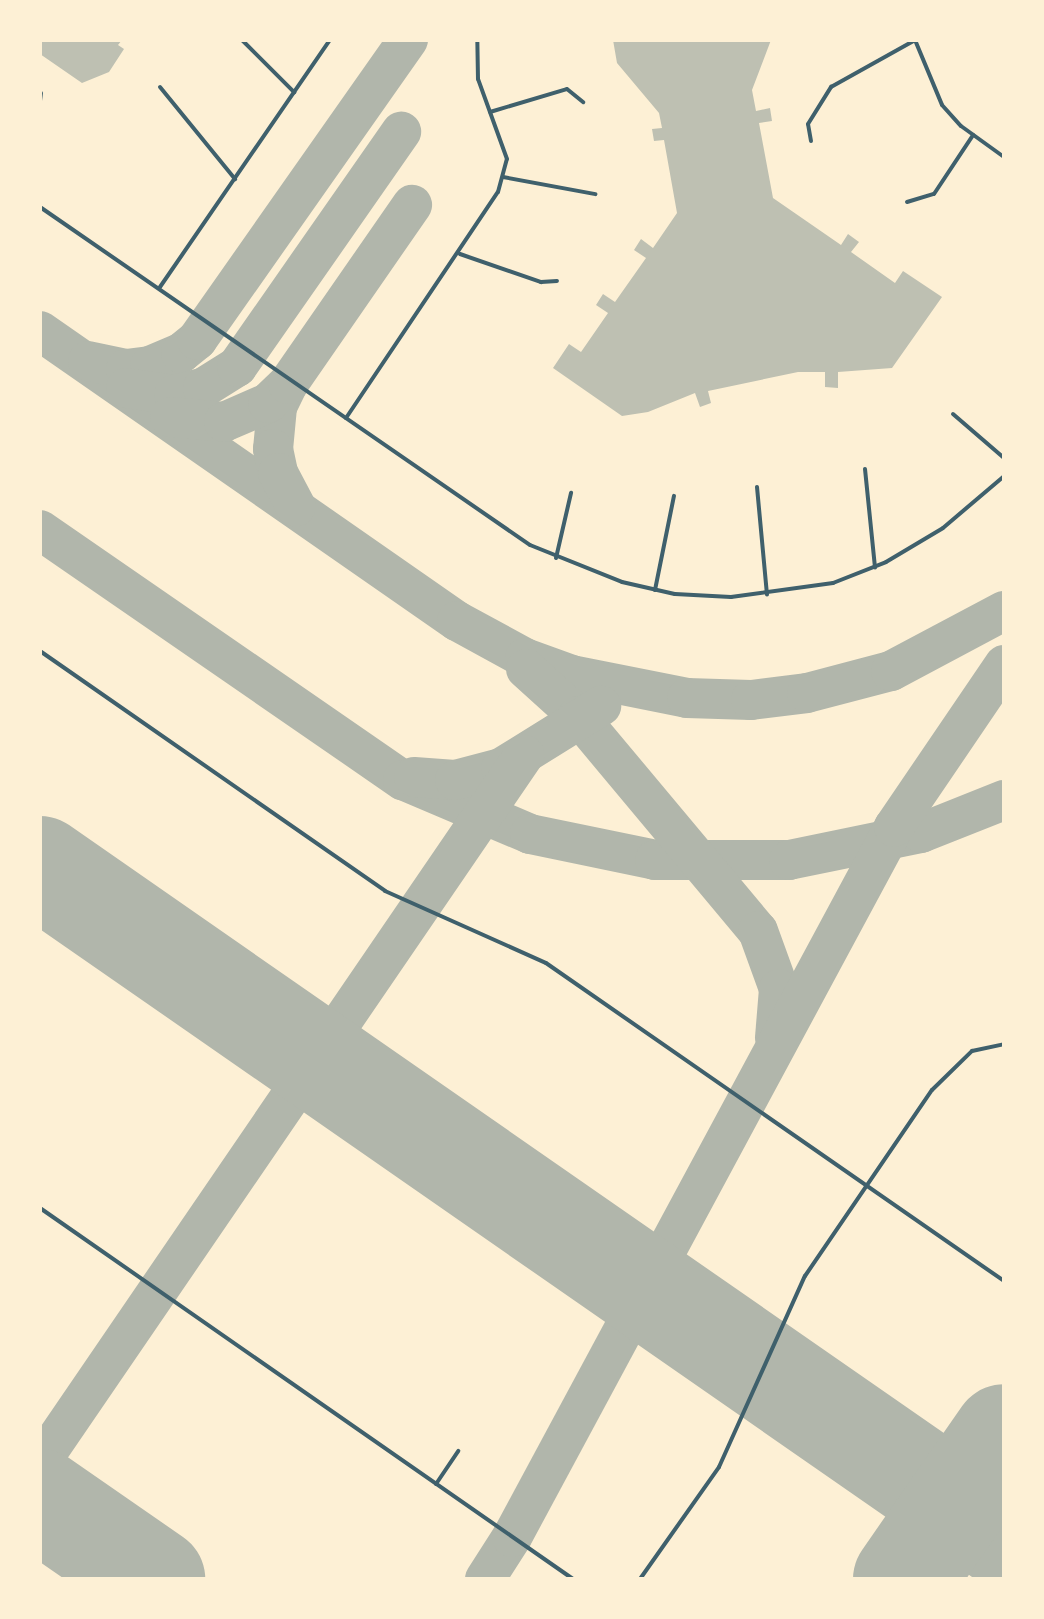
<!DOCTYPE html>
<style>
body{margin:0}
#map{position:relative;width:1044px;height:1619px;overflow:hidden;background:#fdf0d5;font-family:"DM Sans",sans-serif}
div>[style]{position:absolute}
.taxiway>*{height:40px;margin:-20px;padding:0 20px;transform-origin:20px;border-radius:20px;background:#b1b6ab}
.runway>*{height:102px;margin:-51px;padding:0 51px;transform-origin:51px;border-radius:51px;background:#b1b6ab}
.building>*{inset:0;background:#bec0b2}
.service>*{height:4px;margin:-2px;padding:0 2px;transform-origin:2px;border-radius:2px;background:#3f606c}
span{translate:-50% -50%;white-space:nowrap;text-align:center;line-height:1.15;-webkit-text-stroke:10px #fdf0d5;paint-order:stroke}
.frame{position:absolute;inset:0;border:42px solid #fdf0d5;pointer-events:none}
</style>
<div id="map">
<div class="taxiway">
<div style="left:40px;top:331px;width:508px;rotate:34.82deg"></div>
<div style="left:457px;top:621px;width:77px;rotate:28.6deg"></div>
<div style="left:525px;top:658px;width:50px;rotate:19.9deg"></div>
<div style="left:572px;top:675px;width:117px;rotate:11.3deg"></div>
<div style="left:687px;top:698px;width:64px;rotate:1.8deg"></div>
<div style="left:751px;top:700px;width:56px;rotate:-7.1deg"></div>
<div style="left:807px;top:693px;width:87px;rotate:-14.7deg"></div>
<div style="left:891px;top:671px;width:128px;rotate:-28deg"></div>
<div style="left:88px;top:361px;width:39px;rotate:12deg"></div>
<div style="left:126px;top:369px;width:24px;rotate:-7deg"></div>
<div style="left:150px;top:366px;width:34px;rotate:-23deg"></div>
<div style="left:181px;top:353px;width:21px;rotate:-39deg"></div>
<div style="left:197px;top:340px;width:367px;rotate:-54.9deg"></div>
<div style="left:288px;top:384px;width:25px;rotate:116deg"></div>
<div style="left:277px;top:407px;width:42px;rotate:95.4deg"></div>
<div style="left:273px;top:449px;width:25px;rotate:78deg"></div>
<div style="left:278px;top:473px;width:38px;rotate:62deg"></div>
<div style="left:126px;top:388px;width:49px;rotate:8.3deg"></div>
<div style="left:174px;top:395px;width:30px;rotate:-14deg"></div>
<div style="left:203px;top:388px;width:40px;rotate:-32deg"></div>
<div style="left:237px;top:367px;width:287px;rotate:-55.1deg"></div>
<div style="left:170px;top:417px;width:54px;rotate:5.3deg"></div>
<div style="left:224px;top:422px;width:48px;rotate:-23.4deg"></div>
<div style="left:268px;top:403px;width:28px;rotate:-44deg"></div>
<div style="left:288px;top:384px;width:218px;rotate:-55.3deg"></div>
<div style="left:40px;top:530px;width:441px;rotate:34.6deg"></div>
<div style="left:403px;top:780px;width:138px;rotate:23deg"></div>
<div style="left:530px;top:834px;width:128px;rotate:11.7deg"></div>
<div style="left:655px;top:860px;width:134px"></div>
<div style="left:789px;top:860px;width:135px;rotate:-11.6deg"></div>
<div style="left:921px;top:833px;width:89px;rotate:-21.7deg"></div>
<div style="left:526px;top:669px;width:70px;rotate:42.1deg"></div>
<div style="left:578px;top:716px;width:280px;rotate:50.1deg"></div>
<div style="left:758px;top:931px;width:62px;rotate:70.1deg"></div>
<div style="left:779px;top:989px;width:49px;rotate:94.7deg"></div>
<div style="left:414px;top:777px;width:41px;rotate:4.2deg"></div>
<div style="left:455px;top:780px;width:48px;rotate:-14.6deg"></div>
<div style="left:501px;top:768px;width:118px;rotate:-31.8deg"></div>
<div style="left:40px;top:1463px;width:858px;rotate:-55.64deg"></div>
<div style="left:485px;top:1579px;width:50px;rotate:-57.3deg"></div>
<div style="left:512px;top:1537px;width:806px;rotate:-61.72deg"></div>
<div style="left:894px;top:827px;width:196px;rotate:-55.8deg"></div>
</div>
<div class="runway">
<div style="left:40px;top:867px;width:1174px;rotate:34.8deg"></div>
<div style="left:40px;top:1500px;width:139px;rotate:34.7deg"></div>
<div style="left:904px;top:1579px;width:175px;rotate:-55.2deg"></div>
</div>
<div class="building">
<div style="clip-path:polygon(40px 40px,122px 40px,118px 45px,124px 49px,109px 72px,82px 83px,40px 54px)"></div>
<div style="clip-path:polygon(613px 40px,771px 40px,752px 90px,756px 111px,770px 108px,772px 121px,759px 123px,773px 198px,841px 245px,848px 234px,859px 242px,851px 252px,895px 283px,903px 271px,942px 297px,892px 368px,838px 372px,838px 388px,825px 387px,825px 372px,798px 372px,708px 391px,711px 403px,700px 407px,695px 393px,648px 412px,622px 416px,553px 368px,569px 344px,581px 352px,608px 313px,596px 305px,603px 294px,615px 302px,646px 258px,634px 250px,641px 239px,653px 248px,677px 213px,664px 140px,654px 141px,652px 129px,662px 128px,659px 113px,617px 63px)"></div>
</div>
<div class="service">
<div style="left:242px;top:40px;width:74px;rotate:45deg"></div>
<div style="left:915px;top:40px;width:70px;rotate:67.4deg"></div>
<div style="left:942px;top:105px;width:28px;rotate:48deg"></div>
<div style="left:961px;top:126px;width:53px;rotate:35.8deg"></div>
<div style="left:160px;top:87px;width:119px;rotate:50.8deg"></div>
<div style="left:40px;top:101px;width:8px;rotate:-83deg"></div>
<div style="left:490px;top:112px;width:80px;rotate:-16.6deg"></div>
<div style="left:567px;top:89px;width:21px;rotate:39deg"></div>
<div style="left:811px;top:141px;width:17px;rotate:-100deg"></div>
<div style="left:808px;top:124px;width:44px;rotate:-58.1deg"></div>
<div style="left:831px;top:87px;width:96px;rotate:-29.2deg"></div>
<div style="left:503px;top:177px;width:94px;rotate:10.5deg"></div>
<div style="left:907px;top:202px;width:28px;rotate:-17deg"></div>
<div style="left:934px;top:194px;width:71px;rotate:-56.5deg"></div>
<div style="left:40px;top:207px;width:595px;rotate:34.6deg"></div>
<div style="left:530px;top:545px;width:99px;rotate:21.9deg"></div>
<div style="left:622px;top:582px;width:54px;rotate:12.8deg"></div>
<div style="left:675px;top:594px;width:56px;rotate:3.1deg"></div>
<div style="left:731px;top:597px;width:103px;rotate:-7.8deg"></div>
<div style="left:833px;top:583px;width:57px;rotate:-21.6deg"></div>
<div style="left:886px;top:562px;width:66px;rotate:-30.8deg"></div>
<div style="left:943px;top:528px;width:80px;rotate:-40.4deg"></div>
<div style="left:460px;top:254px;width:86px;rotate:19.1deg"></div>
<div style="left:541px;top:282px;width:16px;rotate:-4deg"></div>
<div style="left:160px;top:287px;width:300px;rotate:-55.5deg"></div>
<div style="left:953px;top:414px;width:67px;rotate:40.8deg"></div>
<div style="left:346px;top:418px;width:272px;rotate:-56.1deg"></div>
<div style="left:498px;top:192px;width:34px;rotate:-75deg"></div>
<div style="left:507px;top:159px;width:85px;rotate:-109.9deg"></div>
<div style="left:478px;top:79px;width:39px;rotate:-91deg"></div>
<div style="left:865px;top:469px;width:99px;rotate:84.2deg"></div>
<div style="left:757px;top:487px;width:108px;rotate:84.7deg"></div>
<div style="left:556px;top:558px;width:67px;rotate:-77deg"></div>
<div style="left:655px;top:590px;width:96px;rotate:-78.6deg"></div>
<div style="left:40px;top:651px;width:420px;rotate:34.8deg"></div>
<div style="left:385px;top:891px;width:176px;rotate:24.1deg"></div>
<div style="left:546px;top:963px;width:558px;rotate:34.77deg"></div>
<div style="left:40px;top:1208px;width:649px;rotate:34.84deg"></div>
<div style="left:436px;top:1484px;width:40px;rotate:-56deg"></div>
<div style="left:640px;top:1579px;width:137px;rotate:-54.8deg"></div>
<div style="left:719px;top:1467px;width:209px;rotate:-65.8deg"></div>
<div style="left:805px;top:1276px;width:225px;rotate:-55.7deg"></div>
<div style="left:932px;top:1090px;width:56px;rotate:-44.3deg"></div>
<div style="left:972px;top:1051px;width:33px;rotate:-12deg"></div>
</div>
<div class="frame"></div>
</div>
